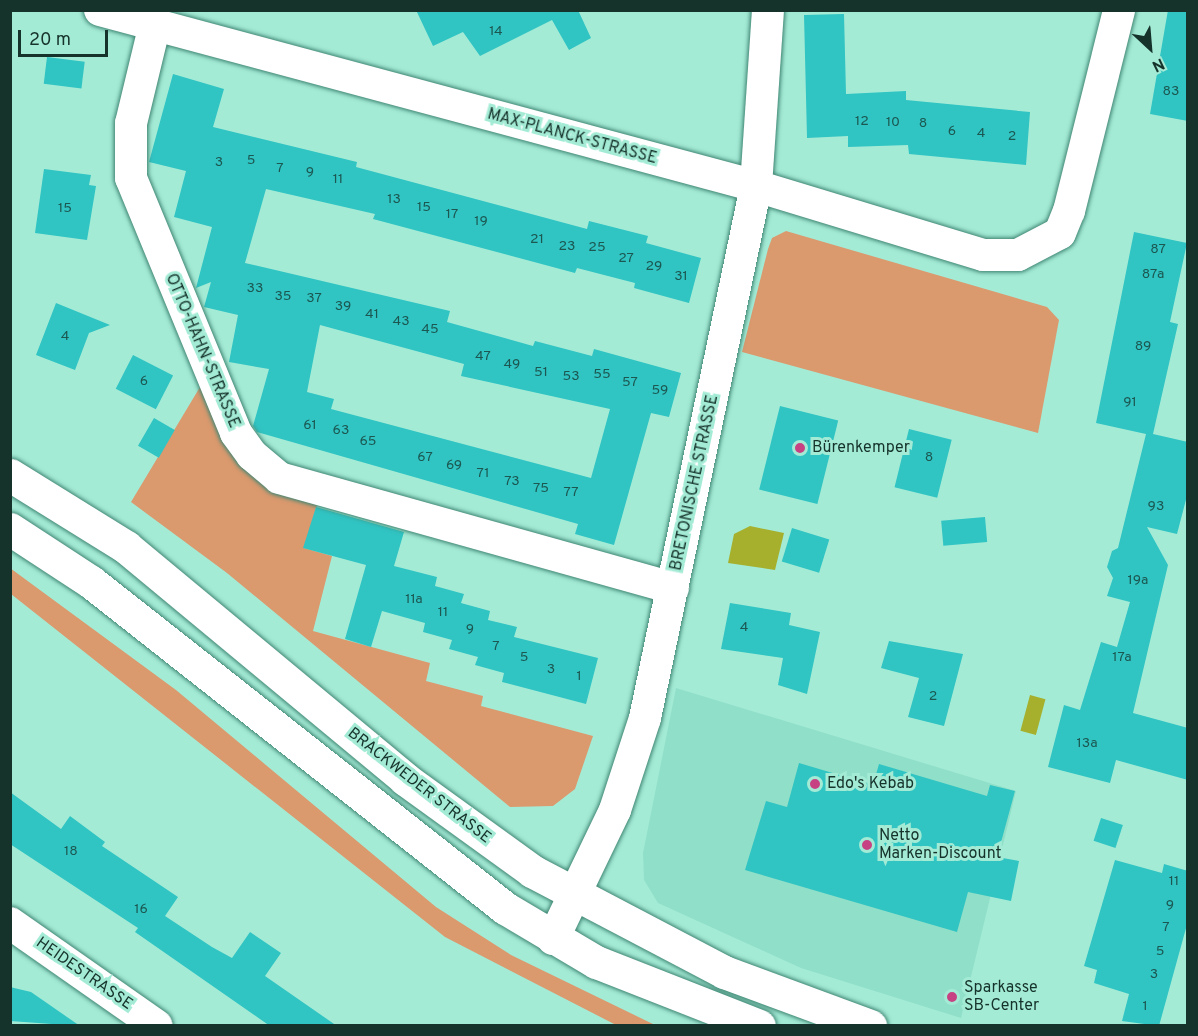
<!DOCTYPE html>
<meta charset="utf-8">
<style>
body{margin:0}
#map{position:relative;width:1198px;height:1036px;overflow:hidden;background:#a4ebd6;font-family:Overpass,sans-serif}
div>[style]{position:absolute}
.built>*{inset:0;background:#90dfc8}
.green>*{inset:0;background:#db996e}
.water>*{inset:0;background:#a6b02d;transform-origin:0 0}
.building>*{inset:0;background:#30c4c3;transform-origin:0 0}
.roads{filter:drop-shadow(0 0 2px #408673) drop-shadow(0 0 2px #408673)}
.minor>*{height:32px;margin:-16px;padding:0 16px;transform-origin:16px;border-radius:16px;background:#fff}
.major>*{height:33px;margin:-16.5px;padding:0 16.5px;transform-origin:16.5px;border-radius:16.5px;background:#fff}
.dots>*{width:16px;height:16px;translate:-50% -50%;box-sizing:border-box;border:3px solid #a4ebd6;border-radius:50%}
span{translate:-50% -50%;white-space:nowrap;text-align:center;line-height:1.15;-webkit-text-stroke:6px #a4ebd6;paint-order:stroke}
.number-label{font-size:14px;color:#1c5751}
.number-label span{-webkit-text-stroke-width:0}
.street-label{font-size:16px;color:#16332b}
.poi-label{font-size:16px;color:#16332b}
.left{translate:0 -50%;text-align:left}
.frame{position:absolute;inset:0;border:12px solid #16332b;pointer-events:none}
.north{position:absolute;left:1120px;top:18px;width:60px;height:60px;-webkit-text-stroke:4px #a4ebd6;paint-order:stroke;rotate:154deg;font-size:16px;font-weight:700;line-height:24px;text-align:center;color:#16332b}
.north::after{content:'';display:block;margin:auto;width:21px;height:27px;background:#16332b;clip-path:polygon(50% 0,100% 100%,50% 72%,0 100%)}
.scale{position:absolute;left:18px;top:30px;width:90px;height:27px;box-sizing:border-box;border:3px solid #16332b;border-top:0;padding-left:8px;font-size:18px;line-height:21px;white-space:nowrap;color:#16332b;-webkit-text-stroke:4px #a4ebd6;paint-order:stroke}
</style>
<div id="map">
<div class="built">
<div style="clip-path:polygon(676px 688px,1016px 791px,961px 1018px,801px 968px,658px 903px,644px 880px,643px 853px)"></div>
</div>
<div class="green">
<div style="clip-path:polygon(786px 231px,1047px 307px,1059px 320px,1038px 433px,742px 352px,768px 249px,772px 238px)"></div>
<div style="clip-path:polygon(200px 387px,223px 440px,286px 495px,317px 505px,304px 548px,332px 556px,313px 631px,430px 663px,426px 681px,483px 696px,481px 706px,593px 736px,575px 789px,553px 806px,510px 807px,227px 573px,131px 502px)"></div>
<div style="clip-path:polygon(10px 568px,176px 690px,436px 907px,511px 955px,655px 1025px,616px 1025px,445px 937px,11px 594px)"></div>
</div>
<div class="water">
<div style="clip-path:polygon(750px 526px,784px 533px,775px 570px,728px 563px,734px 534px)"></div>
<div style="left:1030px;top:695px;width:16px;height:37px;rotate:15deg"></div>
</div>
<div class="building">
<div style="clip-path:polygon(416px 10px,578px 10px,591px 38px,569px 50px,552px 20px,480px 56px,463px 32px,433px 46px)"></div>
<div style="clip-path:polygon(1168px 10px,1188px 10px,1188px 121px,1150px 114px)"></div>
<div style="clip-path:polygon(844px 14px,846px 94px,906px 91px,906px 100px,1030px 112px,1026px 165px,909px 154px,908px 145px,848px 147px,848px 136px,807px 138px,804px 15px)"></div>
<div style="left:47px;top:57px;width:38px;height:27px;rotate:7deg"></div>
<div style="clip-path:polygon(evenodd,173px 74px,224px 89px,213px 127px,357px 162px,356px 167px,587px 229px,589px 221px,648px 236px,646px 243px,701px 258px,689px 303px,634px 288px,635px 283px,577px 268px,575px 273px,373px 219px,375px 214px,266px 189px,245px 263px,450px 311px,447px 322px,533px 346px,535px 341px,592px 356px,594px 349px,681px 373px,669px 417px,651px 413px,614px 545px,575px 534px,578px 524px,257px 432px,253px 426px,269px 369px,229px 362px,238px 315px,204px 307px,211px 282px,196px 288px,212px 227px,174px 217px,186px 171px,149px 162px,173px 74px,320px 325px,464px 364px,461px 376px,610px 409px,591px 478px,331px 409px,334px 399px,307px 392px,320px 325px)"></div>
<div style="clip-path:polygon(44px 169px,91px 175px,89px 185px,96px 186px,87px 240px,35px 233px)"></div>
<div style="clip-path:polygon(1134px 232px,1187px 243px,1170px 322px,1178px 324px,1153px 434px,1188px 442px,1188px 492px,1177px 534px,1147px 527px,1168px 565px,1133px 713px,1188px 728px,1188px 780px,1116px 760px,1110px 783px,1048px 767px,1064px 705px,1080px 710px,1101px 642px,1117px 647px,1130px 602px,1107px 596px,1113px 578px,1107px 567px,1112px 551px,1118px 548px,1146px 434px,1096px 423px)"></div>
<div style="clip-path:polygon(56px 303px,110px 325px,89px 333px,75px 370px,36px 355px)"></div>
<div style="left:133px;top:355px;width:45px;height:38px;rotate:27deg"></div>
<div style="left:780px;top:406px;width:60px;height:86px;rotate:14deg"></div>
<div style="left:154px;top:418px;width:24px;height:32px;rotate:30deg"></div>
<div style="left:909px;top:429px;width:44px;height:60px;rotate:14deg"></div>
<div style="clip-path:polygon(316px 507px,404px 532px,394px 566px,437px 577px,435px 586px,464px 594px,461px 603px,490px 611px,488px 620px,517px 627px,514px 637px,598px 658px,586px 704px,502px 682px,504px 673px,475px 665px,478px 657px,449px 649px,452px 640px,423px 632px,425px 623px,382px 611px,371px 647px,345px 639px,366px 565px,303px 548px)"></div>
<div style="left:985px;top:517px;width:25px;height:44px;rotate:85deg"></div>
<div style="left:792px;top:528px;width:39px;height:35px;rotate:17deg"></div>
<div style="clip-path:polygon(730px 603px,791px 613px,789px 625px,820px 632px,807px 694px,778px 685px,783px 658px,721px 649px)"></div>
<div style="clip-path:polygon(889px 641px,963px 654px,944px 726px,908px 717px,919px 678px,881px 668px)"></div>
<div style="clip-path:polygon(799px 763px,873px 785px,879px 764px,987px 796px,990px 785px,1015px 791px,997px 857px,1019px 861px,1011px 901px,968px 892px,957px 932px,745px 870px,766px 801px,787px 807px)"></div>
<div style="clip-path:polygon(10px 792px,61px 829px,70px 816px,105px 842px,102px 846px,178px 897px,165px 916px,212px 947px,232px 958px,250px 932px,281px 953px,265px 976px,337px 1026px,270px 1026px,135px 932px,138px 928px,10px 844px)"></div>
<div style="left:1101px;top:818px;width:23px;height:24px;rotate:18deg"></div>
<div style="clip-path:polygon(1115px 860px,1162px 873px,1164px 864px,1188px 871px,1188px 921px,1159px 1026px,1122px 1021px,1129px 994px,1094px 983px,1097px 970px,1084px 966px)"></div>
<div style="clip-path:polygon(10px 987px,31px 992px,80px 1026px,10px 1021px)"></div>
</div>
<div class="roads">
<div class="minor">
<div style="left:100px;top:10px;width:679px;rotate:15.02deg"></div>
<div style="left:756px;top:186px;width:237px;rotate:16.9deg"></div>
<div style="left:983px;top:255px;width:35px"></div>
<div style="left:1018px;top:255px;width:47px;rotate:-27.6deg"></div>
<div style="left:1060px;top:233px;width:24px;rotate:-68deg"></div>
<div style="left:1069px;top:211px;width:207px;rotate:-76deg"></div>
<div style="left:155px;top:24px;width:102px;rotate:103.6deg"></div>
<div style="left:131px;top:123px;width:55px;rotate:90deg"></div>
<div style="left:131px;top:178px;width:276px;rotate:67.6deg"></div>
<div style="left:236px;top:433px;width:27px;rotate:54deg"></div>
<div style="left:252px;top:455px;width:35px;rotate:40deg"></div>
<div style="left:279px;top:478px;width:409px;rotate:15.6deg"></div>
<div style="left:10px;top:923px;width:179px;rotate:35deg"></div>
<div style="left:553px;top:939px;width:143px;rotate:-64.3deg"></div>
<div style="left:615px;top:810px;width:97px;rotate:-71.9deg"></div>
<div style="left:645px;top:718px;width:543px;rotate:-78.21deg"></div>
<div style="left:756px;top:186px;width:176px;rotate:-86.1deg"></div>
</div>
<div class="major">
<div style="left:10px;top:475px;width:137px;rotate:31.8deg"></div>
<div style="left:126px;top:547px;width:363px;rotate:39.7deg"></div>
<div style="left:405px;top:779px;width:157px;rotate:35.9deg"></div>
<div style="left:532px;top:871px;width:217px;rotate:27.7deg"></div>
<div style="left:724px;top:972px;width:156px;rotate:20.3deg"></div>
<div style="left:10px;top:529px;width:97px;rotate:33.2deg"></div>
<div style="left:91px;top:582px;width:527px;rotate:38.22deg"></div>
<div style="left:505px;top:908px;width:106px;rotate:30.7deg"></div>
<div style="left:596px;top:962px;width:175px;rotate:21.4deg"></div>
</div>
</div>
<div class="dots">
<div style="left:800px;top:448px;background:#c74283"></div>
<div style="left:815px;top:784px;background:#c74283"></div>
<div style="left:867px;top:845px;background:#c74283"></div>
<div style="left:952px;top:997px;background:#c74283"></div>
</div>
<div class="number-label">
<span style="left:496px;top:32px">14</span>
<span style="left:1171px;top:92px">83</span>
<span style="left:862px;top:122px">12</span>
<span style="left:893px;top:123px">10</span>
<span style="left:923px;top:124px">8</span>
<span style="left:952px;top:132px">6</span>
<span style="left:981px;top:134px">4</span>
<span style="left:1012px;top:137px">2</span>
<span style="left:251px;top:161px">5</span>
<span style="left:219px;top:163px">3</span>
<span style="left:280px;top:169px">7</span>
<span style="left:310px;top:173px">9</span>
<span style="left:338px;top:180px">11</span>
<span style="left:394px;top:200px">13</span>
<span style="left:424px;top:208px">15</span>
<span style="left:65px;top:209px">15</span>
<span style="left:452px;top:215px">17</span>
<span style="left:481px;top:222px">19</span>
<span style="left:537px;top:240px">21</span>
<span style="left:567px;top:247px">23</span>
<span style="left:597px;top:248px">25</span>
<span style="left:1158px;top:250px">87</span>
<span style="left:626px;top:259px">27</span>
<span style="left:654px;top:267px">29</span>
<span style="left:1153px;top:275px">87a</span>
<span style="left:681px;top:277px">31</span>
<span style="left:255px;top:289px">33</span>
<span style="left:283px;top:297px">35</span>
<span style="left:314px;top:299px">37</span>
<span style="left:343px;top:307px">39</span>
<span style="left:372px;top:315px">41</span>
<span style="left:401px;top:322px">43</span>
<span style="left:430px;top:330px">45</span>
<span style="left:65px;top:337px">4</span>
<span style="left:1143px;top:347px">89</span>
<span style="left:483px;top:357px">47</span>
<span style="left:512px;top:365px">49</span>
<span style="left:541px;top:373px">51</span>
<span style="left:602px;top:375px">55</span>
<span style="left:571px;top:377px">53</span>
<span style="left:144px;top:382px">6</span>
<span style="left:630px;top:383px">57</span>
<span style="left:660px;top:391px">59</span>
<span style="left:1130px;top:403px">91</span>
<span style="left:310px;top:426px">61</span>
<span style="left:341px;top:431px">63</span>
<span style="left:368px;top:442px">65</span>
<span style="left:425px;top:458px">67</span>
<span style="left:929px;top:458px">8</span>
<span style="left:454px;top:466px">69</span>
<span style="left:483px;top:474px">71</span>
<span style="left:512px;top:482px">73</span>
<span style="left:541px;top:489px">75</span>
<span style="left:571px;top:493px">77</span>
<span style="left:1156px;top:507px">93</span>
<span style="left:1138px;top:581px">19a</span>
<span style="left:414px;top:600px">11a</span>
<span style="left:443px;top:613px">11</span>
<span style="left:744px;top:628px">4</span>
<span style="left:470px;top:630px">9</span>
<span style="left:496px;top:647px">7</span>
<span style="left:524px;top:658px">5</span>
<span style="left:1122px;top:658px">17a</span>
<span style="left:551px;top:670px">3</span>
<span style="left:579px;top:677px">1</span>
<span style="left:933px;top:697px">2</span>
<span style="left:1087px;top:744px">13a</span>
<span style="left:71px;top:852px">18</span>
<span style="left:1174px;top:882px">11</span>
<span style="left:1170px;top:906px">9</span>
<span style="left:141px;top:910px">16</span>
<span style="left:1166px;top:928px">7</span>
<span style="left:1160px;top:952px">5</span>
<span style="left:1154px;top:975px">3</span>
<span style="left:1145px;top:1007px">1</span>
</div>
<div class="street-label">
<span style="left:572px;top:137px;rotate:15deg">MAX-PLANCK-STRASSE</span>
<span style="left:202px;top:351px;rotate:67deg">OTTO-HAHN-STRASSE</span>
<span style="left:695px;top:483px;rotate:-78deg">BRETONISCHE STRASSE</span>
<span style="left:419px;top:786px;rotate:38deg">BRACKWEDER STRASSE</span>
<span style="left:84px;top:974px;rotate:35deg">HEIDESTRASSE</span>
</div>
<div class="poi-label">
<span class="left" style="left:812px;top:448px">Bürenkemper</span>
<span class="left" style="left:827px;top:784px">Edo's Kebab</span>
<span class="left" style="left:879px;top:845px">Netto<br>Marken-Discount</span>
<span class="left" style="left:964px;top:997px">Sparkasse<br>SB-Center</span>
</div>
<div class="frame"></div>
<div class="north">N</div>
<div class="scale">20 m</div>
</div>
